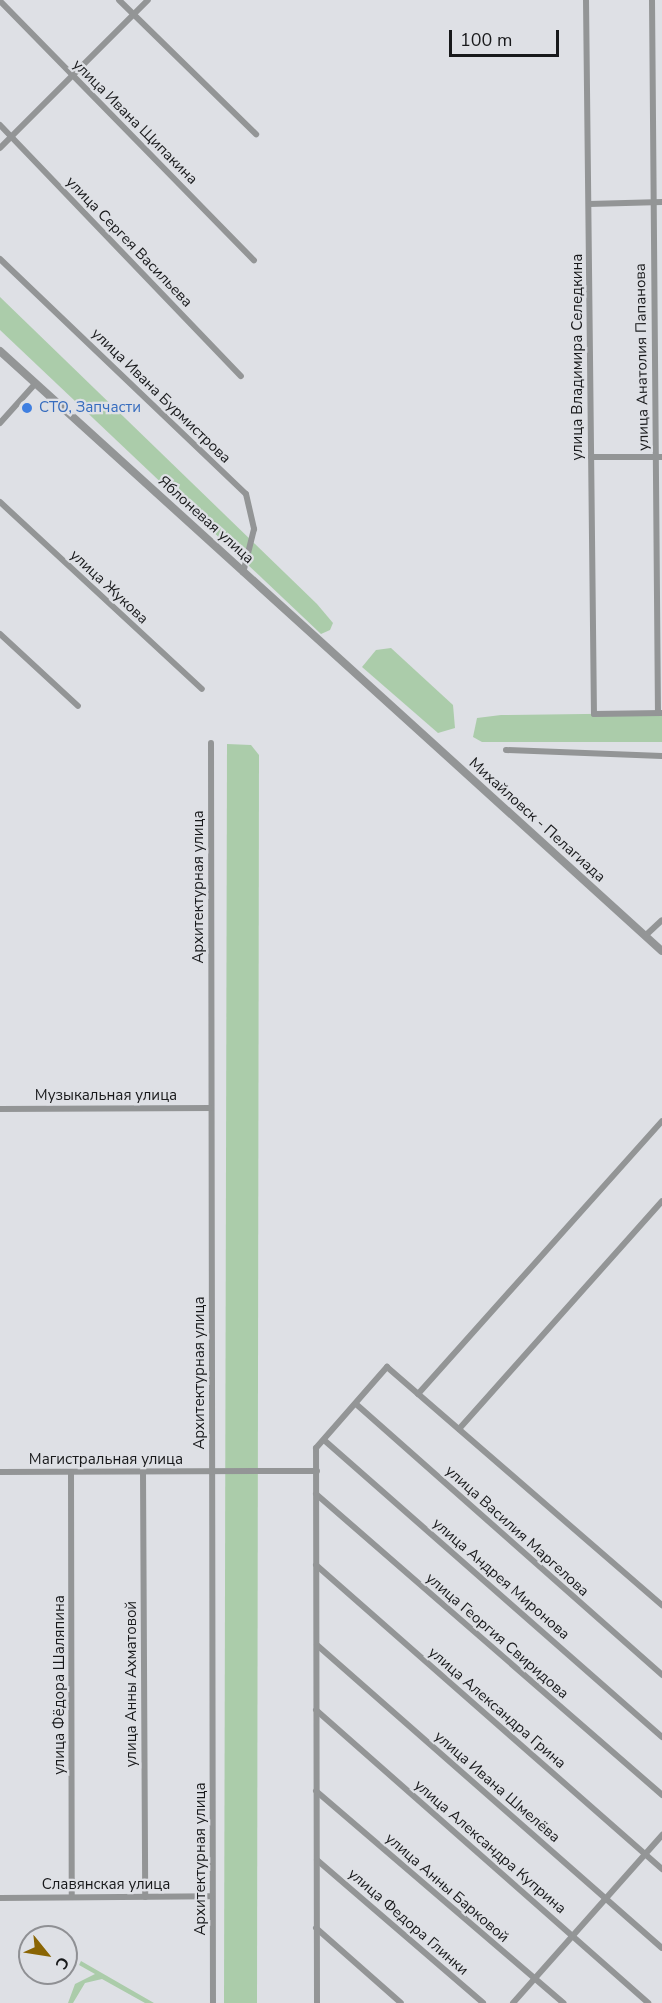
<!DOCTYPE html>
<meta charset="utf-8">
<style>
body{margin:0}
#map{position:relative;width:662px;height:2003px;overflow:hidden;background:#dee0e5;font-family:"Nunito Sans",sans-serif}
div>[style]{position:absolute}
.green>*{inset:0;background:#abccaa}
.minor>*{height:6px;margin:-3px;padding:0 3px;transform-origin:3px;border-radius:3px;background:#939596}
.tertiary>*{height:8px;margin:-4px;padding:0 4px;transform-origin:4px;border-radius:4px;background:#939596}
.dots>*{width:16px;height:16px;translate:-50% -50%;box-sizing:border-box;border:3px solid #dee0e5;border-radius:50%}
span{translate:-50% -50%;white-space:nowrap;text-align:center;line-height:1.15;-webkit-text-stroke:4.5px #dee0e5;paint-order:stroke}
.street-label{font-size:15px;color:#18191b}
.shop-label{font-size:15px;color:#366cbe}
.left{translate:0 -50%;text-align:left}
.north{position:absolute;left:18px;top:1925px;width:60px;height:60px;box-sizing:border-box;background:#dee0e5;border:2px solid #8f9094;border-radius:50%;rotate:120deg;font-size:16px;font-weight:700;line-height:24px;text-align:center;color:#18191b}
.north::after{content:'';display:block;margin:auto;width:21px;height:27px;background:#8a6504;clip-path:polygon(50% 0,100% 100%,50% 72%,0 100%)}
.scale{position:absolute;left:449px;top:30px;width:110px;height:27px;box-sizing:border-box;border:3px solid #18191b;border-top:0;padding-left:8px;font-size:18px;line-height:21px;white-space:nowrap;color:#18191b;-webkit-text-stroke:4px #dee0e5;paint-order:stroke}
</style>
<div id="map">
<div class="green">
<div style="clip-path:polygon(0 297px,317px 604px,333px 623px,330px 630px,321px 634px,0 330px)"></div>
<div style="clip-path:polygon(391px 648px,453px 705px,455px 728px,438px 733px,362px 667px,376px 650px)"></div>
<div style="clip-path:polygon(662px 713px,662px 742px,482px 742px,473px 737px,477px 718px,501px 715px)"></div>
<div style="clip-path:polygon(227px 744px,251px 745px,259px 755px,257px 2003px,224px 2003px)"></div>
<div style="clip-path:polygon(81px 1961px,154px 2003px,145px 2003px,102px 1979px,85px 1983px,73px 2003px,68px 2003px,75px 1984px,95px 1974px,79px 1965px)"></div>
</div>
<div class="minor">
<div style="left:119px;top:0;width:192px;rotate:44.4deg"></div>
<div style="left:586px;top:0;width:714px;rotate:89.36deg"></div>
<div style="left:594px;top:714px;width:68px;rotate:-0.8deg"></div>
<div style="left:652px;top:0;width:713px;rotate:89.52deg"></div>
<div style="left:0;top:1px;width:363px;rotate:45.6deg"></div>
<div style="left:0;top:125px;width:348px;rotate:46.2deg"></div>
<div style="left:0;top:148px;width:209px;rotate:-45deg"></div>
<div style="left:589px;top:204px;width:73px;rotate:-1.6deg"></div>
<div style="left:0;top:259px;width:340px;rotate:43.7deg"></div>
<div style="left:246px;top:494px;width:36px;rotate:77deg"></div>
<div style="left:254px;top:529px;width:45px;rotate:104deg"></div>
<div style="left:0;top:423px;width:52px;rotate:-48.1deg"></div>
<div style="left:591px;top:457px;width:71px"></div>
<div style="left:0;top:502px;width:275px;rotate:42.8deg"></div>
<div style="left:0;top:634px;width:106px;rotate:42.7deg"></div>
<div style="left:211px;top:743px;width:1260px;rotate:89.91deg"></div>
<div style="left:506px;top:750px;width:156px;rotate:2.2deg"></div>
<div style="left:645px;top:936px;width:23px;rotate:-43deg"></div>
<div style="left:0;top:1109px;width:211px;rotate:-0.3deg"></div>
<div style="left:418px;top:1394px;width:366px;rotate:-48.2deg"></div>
<div style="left:356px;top:1404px;width:409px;rotate:41.5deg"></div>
<div style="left:459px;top:1429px;width:305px;rotate:-48.3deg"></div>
<div style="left:324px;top:1440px;width:450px;rotate:41.3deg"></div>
<div style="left:0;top:1472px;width:317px;rotate:-0.2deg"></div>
<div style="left:71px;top:1472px;width:425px;rotate:89.9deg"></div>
<div style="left:143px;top:1472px;width:425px;rotate:89.7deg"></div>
<div style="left:316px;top:1494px;width:459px;rotate:41deg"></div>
<div style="left:316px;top:1565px;width:461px;rotate:41.3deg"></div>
<div style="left:317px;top:1645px;width:459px;rotate:41.3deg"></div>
<div style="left:316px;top:1710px;width:443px;rotate:41.4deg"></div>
<div style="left:316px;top:1791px;width:326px;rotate:40.6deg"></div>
<div style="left:317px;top:1860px;width:219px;rotate:40.7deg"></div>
<div style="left:0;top:1898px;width:212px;rotate:-0.5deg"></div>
<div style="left:316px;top:1928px;width:113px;rotate:41.4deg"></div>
<div style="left:317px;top:2003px;width:555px;rotate:-90.1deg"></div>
<div style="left:316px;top:1448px;width:108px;rotate:-48.8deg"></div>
<div style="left:387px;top:1367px;width:364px;rotate:40.9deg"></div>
<div style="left:513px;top:2003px;width:225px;rotate:-48.4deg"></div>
</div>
<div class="tertiary">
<div style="left:0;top:351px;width:893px;rotate:42.19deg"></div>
</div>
<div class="dots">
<div style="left:27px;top:408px;background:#3f7fe0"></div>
</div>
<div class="street-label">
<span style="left:135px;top:122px;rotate:45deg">улица Ивана Щипакина</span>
<span style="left:129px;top:242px;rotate:46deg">улица Сергея Васильева</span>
<span style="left:578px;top:357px;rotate:-90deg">улица Владимира Селедкина</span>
<span style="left:642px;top:357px;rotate:-91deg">улица Анатолия Папанова</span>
<span style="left:161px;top:396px;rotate:44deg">улица Ивана Бурмистрова</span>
<span style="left:206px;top:520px;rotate:42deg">Яблоневая улица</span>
<span style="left:109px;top:587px;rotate:43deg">улица Жукова</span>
<span style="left:537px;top:820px;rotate:42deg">Михайловск - Пелагиада</span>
<span style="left:199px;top:887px;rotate:-90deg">Архитектурная улица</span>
<span style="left:106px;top:1096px">Музыкальная улица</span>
<span style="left:200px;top:1373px;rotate:-90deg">Архитектурная улица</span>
<span style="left:106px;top:1460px">Магистральная улица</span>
<span style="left:517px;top:1531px;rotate:42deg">улица Василия Маргелова</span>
<span style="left:501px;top:1579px;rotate:41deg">улица Андрея Миронова</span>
<span style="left:497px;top:1636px;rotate:41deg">улица Георгия Свиридова</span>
<span style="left:132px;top:1684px;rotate:-90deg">улица Анны Ахматовой</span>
<span style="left:60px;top:1685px;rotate:-90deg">улица Фёдора Шаляпина</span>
<span style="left:497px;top:1708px;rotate:41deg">улица Александра Грина</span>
<span style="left:497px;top:1787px;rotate:41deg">улица Ивана Шмелёва</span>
<span style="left:490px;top:1847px;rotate:41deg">улица Александра Куприна</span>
<span style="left:201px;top:1859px;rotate:-90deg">Архитектурная улица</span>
<span style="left:106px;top:1885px">Славянская улица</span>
<span style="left:447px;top:1888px;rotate:41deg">улица Анны Барковой</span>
<span style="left:408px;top:1922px;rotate:41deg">улица Федора Глинки</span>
</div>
<div class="shop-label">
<span class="left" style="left:39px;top:408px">СТО, Запчасти</span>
</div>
<div class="north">С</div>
<div class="scale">100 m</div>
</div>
